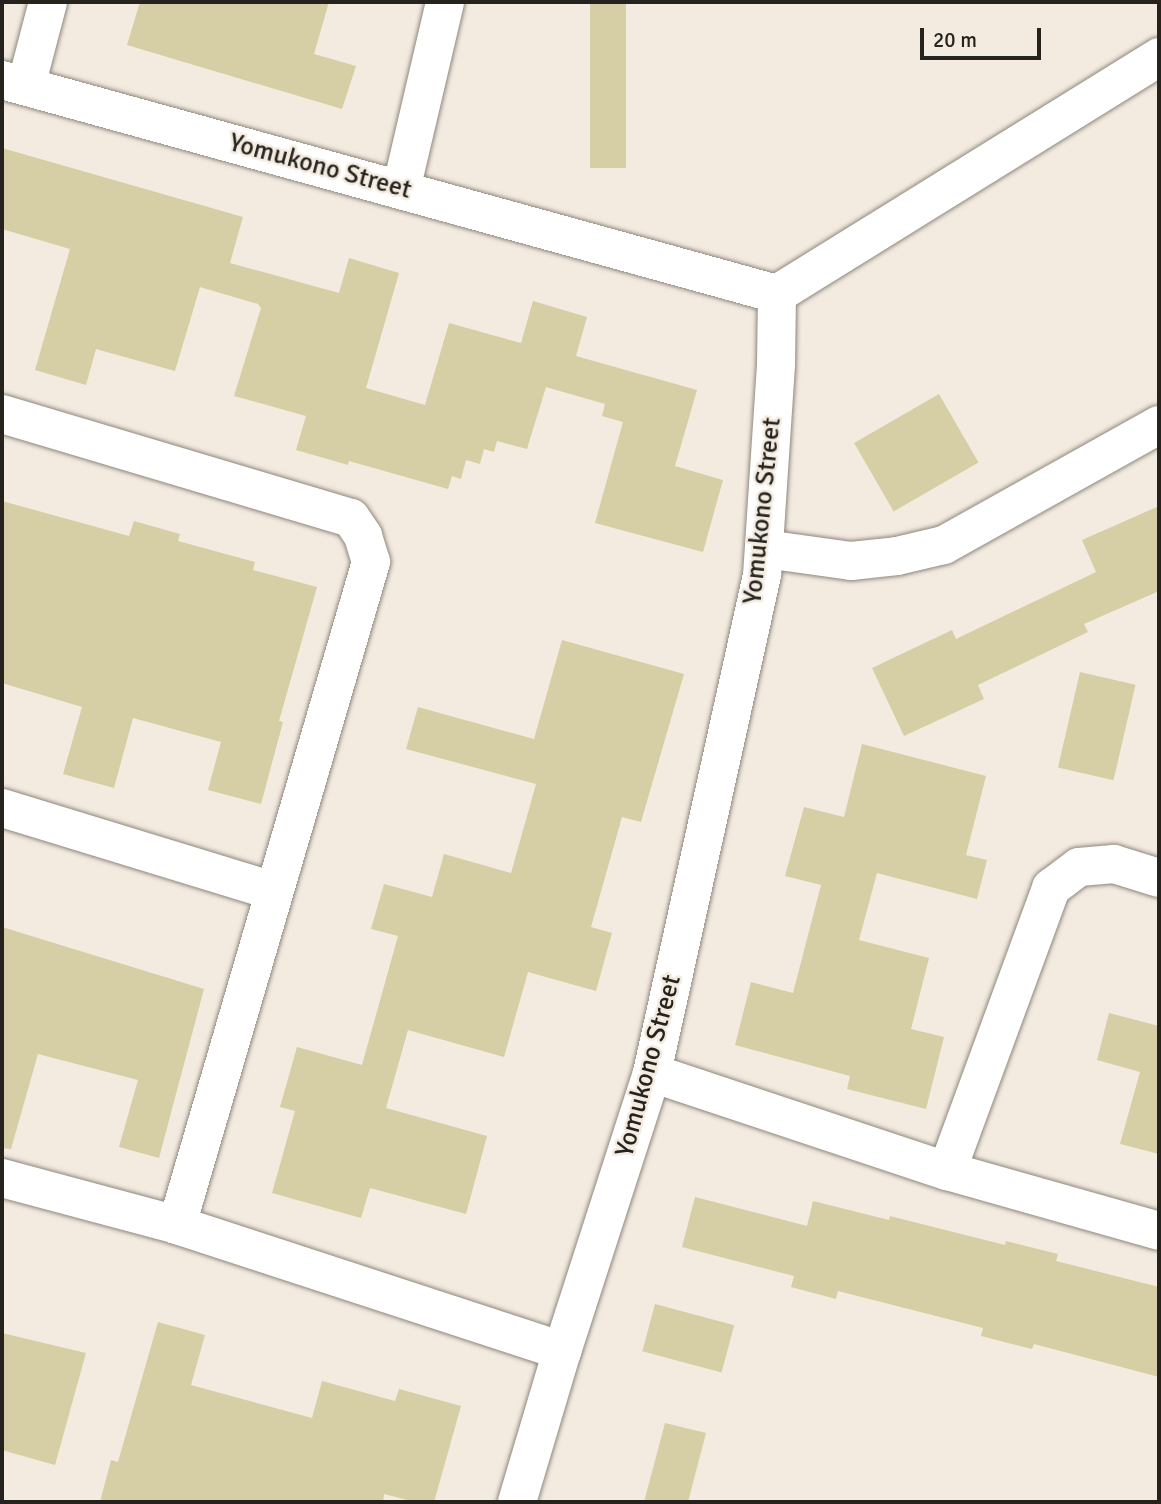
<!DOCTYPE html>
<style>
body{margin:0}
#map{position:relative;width:1161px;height:1504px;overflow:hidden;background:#f3ebe0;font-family:Signika,sans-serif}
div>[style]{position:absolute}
.building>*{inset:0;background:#d6cea4;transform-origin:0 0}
.roads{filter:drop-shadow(0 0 2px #8e877d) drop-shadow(0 0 2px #8e877d)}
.minor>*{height:38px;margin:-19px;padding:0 19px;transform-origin:19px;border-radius:19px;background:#fff}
span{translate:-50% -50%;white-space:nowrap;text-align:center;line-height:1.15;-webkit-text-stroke:5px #f3ebe0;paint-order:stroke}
.street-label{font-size:26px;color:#26231f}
.frame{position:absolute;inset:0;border:4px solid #26231f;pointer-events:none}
.scale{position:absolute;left:920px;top:28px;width:121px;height:32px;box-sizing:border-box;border:4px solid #26231f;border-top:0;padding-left:9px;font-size:21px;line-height:24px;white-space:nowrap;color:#26231f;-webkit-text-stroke:5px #f3ebe0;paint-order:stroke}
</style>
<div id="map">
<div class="building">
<div style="clip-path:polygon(140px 2px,329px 2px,314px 54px,356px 66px,342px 109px,127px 45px)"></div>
<div style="left:590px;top:2px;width:36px;height:166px"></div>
<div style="clip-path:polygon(2px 148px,243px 217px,230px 263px,339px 293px,349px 258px,399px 273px,366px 388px,425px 405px,449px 323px,521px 343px,533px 301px,587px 317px,576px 356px,697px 390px,675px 466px,723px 480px,703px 552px,595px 523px,623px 422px,602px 416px,605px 404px,546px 387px,527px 449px,497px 441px,494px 452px,484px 449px,480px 464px,466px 460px,461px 479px,452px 476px,448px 489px,349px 461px,348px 465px,296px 450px,306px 416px,234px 396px,261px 308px,258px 304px,200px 287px,175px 371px,96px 349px,86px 385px,35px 370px,70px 249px,2px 229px)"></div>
<div style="left:939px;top:394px;width:79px;height:98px;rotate:60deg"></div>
<div style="clip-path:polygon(2px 501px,129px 536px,134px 521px,180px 534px,178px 541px,255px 562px,253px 570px,317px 587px,279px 721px,283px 722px,261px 804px,208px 790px,221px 742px,133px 718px,114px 788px,63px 774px,82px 707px,2px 683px)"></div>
<div style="clip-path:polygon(1159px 506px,1159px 591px,1084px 624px,1088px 632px,978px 685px,984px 699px,904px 736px,872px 668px,952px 630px,956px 639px,1096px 572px,1082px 540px)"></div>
<div style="clip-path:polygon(562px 640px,684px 674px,641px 822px,622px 817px,591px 927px,612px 933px,596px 991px,528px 972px,504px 1057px,408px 1030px,386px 1108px,487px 1136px,466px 1214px,370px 1188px,361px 1218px,272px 1193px,295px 1111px,280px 1107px,297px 1047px,362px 1065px,398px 936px,371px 929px,384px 884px,432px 897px,444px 854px,511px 873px,536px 784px,406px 749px,418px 707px,534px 739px)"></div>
<div style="left:1080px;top:672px;width:57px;height:98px;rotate:13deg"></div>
<div style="clip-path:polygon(862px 744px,986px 776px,966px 855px,987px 860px,977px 899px,877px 873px,859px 940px,929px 958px,911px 1029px,944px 1037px,926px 1109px,847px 1089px,850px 1076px,735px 1045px,751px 982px,793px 993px,821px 885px,785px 876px,804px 807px,844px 817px)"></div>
<div style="clip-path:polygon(2px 927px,204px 989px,159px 1158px,119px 1147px,138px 1080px,38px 1054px,11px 1149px,2px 1148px)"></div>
<div style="clip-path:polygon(1109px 1013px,1159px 1026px,1159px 1154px,1120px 1144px,1140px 1072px,1097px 1060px)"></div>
<div style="clip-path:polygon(695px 1197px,807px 1226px,813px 1201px,889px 1220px,890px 1216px,1005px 1245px,1006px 1241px,1058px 1254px,1056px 1261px,1159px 1287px,1159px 1377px,1034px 1344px,1032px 1349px,981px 1336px,983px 1328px,838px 1291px,836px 1299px,791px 1287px,794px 1276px,682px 1247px)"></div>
<div style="left:655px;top:1304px;width:82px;height:49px;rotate:15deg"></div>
<div style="clip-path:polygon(158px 1322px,205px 1335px,191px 1385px,312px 1418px,322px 1381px,395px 1401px,399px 1389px,461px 1406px,434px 1502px,415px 1502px,384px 1494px,383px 1502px,100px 1502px,111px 1460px,118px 1462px)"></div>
<div style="clip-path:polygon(2px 1333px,86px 1353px,55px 1465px,2px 1450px)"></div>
<div style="clip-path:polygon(665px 1423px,706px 1433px,688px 1502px,644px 1502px)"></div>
</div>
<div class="roads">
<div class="minor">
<div style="left:2px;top:80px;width:804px;rotate:15.44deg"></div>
<div style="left:777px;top:294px;width:71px;rotate:90.8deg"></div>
<div style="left:776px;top:365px;width:210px;rotate:93.8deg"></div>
<div style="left:762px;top:575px;width:510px;rotate:102.46deg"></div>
<div style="left:652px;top:1073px;width:292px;rotate:107.9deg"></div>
<div style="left:562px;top:1351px;width:158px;rotate:106.6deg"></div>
<div style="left:26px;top:86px;width:87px;rotate:-75.3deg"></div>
<div style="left:401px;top:190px;width:193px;rotate:-76.8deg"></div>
<div style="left:777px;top:294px;width:450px;rotate:-31.8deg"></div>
<div style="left:2px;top:414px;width:364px;rotate:16.6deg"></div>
<div style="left:351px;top:518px;width:22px;rotate:56deg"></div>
<div style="left:363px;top:536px;width:27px;rotate:73deg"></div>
<div style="left:371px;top:562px;width:691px;rotate:106.31deg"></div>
<div style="left:765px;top:549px;width:87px;rotate:7.9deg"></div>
<div style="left:851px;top:561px;width:46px;rotate:-6.2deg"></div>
<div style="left:897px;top:556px;width:48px;rotate:-13.2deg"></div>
<div style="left:944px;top:545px;width:246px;rotate:-29.2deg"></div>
<div style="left:2px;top:808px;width:284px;rotate:17deg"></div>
<div style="left:652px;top:1073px;width:311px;rotate:18.4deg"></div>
<div style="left:947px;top:1171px;width:220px;rotate:15.8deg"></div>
<div style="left:947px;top:1171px;width:302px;rotate:-69.8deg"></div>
<div style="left:1051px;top:888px;width:35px;rotate:-37deg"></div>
<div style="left:1079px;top:867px;width:35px;rotate:-5deg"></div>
<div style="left:1114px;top:864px;width:47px;rotate:17.3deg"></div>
<div style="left:2px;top:1178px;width:181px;rotate:15deg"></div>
<div style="left:177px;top:1225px;width:405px;rotate:18.1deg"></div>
</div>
</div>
<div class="street-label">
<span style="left:320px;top:167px;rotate:15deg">Yomukono Street</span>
<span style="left:763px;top:511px;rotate:-84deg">Yomukono Street</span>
<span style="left:649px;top:1066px;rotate:-75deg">Yomukono Street</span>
</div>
<div class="frame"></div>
<div class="scale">20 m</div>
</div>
